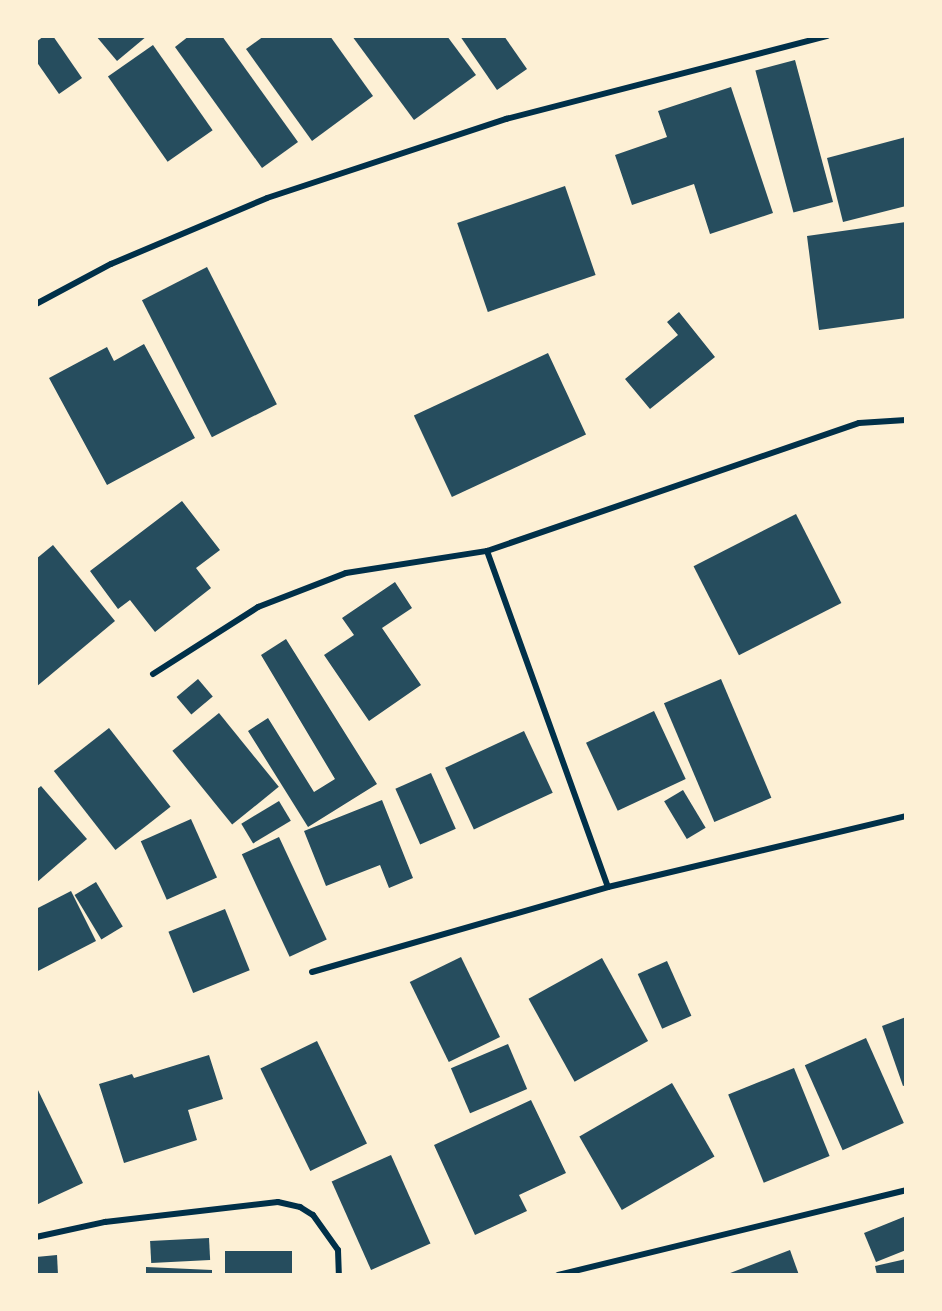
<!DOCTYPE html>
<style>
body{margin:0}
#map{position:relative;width:942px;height:1311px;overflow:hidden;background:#fdf0d5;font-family:"Fira Sans",sans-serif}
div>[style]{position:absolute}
.building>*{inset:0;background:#264d5e;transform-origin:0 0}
.minor>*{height:6px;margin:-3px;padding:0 3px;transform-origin:3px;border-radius:3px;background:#003049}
span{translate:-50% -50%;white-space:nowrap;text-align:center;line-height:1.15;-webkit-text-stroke:6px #fdf0d5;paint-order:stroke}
.frame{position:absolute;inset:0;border:38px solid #fdf0d5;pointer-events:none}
</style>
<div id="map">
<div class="building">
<div style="clip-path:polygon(44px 36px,53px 36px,82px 78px,59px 94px,36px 61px,36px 42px)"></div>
<div style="clip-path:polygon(96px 36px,147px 36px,117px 61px)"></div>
<div style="clip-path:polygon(189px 36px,222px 36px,298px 142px,262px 168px,175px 47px)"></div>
<div style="clip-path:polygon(264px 36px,330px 36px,373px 96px,312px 141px,246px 49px)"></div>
<div style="clip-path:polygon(352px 36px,447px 36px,476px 75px,414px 120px)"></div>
<div style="clip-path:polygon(460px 36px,504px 36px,527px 69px,497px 90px)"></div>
<div style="left:153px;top:45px;width:104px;height:55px;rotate:55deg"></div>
<div style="left:795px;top:60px;width:147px;height:41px;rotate:75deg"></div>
<div style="clip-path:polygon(731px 87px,773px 213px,710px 234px,694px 184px,632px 205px,615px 155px,667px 137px,658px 111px)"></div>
<div style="clip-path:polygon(906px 137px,906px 206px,843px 222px,827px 158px)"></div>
<div style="left:565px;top:186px;width:94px;height:114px;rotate:71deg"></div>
<div style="clip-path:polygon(906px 222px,906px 318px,819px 330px,807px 236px)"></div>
<div style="left:207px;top:267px;width:154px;height:73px;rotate:63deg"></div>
<div style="clip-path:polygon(679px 312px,715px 357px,650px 409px,625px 379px,678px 335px,667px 322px)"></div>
<div style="clip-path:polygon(144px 344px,195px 438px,107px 485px,49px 378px,107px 347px,114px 361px)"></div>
<div style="left:548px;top:353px;width:90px;height:148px;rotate:65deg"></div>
<div style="clip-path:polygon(182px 501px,220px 550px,196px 568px,211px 588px,155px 632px,130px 600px,118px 609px,90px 571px)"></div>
<div style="left:796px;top:514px;width:100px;height:115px;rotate:63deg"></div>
<div style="clip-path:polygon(53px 545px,115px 621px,36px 687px,36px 559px)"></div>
<div style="clip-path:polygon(395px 582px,412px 608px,382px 628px,421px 685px,369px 721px,324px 655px,354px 635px,342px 618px)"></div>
<div style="clip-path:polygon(286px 639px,377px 784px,308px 827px,248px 731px,268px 718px,314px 792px,335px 779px,261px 655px)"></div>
<div style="left:198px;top:679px;width:23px;height:28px;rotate:50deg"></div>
<div style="left:721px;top:679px;width:129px;height:62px;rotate:67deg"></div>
<div style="left:654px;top:711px;width:75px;height:75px;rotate:65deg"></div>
<div style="left:219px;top:713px;width:95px;height:60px;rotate:51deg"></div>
<div style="left:109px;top:728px;width:100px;height:70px;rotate:52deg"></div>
<div style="left:524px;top:731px;width:68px;height:87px;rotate:65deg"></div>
<div style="left:431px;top:773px;width:61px;height:39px;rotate:66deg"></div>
<div style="clip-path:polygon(41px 786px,87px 839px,36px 883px,36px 790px)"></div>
<div style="left:683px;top:790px;width:44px;height:22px;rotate:59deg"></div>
<div style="clip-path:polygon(382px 800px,413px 878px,389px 888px,380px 865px,326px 886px,304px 831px)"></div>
<div style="left:279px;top:801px;width:23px;height:44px;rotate:59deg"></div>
<div style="left:191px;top:819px;width:64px;height:55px;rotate:66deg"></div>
<div style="left:279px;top:837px;width:113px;height:41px;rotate:65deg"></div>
<div style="left:96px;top:882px;width:52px;height:25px;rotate:59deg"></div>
<div style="clip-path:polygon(71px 891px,96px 941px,36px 972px,36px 909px)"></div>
<div style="left:225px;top:909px;width:66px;height:61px;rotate:68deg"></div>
<div style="left:461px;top:957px;width:89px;height:57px;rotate:64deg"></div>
<div style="left:602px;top:958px;width:95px;height:84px;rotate:61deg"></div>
<div style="left:667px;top:961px;width:60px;height:32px;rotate:66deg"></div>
<div style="clip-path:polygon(906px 1017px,906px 1085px,903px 1086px,882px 1026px)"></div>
<div style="left:866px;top:1038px;width:93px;height:67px;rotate:66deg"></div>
<div style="left:317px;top:1041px;width:114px;height:63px;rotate:64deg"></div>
<div style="left:508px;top:1044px;width:49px;height:62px;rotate:67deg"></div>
<div style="clip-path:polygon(209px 1055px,223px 1099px,188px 1110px,197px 1140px,124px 1163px,99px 1084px,132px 1074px,134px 1078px)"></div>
<div style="left:794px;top:1068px;width:95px;height:71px;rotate:68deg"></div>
<div style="left:672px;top:1083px;width:85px;height:107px;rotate:60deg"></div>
<div style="clip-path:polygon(36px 1086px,83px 1183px,36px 1205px)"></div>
<div style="clip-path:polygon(531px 1100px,566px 1173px,519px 1195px,527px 1211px,475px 1235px,434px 1145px)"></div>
<div style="left:391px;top:1155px;width:97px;height:65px;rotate:66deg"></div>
<div style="clip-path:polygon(906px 1216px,906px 1250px,876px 1262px,864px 1233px)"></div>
<div style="left:209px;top:1238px;width:22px;height:59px;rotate:87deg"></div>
<div style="clip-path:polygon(790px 1250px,799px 1275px,725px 1275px)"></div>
<div style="left:292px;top:1251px;width:24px;height:67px;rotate:90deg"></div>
<div style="clip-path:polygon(57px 1255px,58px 1275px,36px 1275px,36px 1257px)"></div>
<div style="clip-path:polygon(906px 1259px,906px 1275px,877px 1275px,875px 1266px)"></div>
<div style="clip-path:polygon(146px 1267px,212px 1270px,212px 1275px,146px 1275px)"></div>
</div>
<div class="minor">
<div style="left:36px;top:304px;width:85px;rotate:-28.1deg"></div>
<div style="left:111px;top:264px;width:169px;rotate:-22.9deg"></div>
<div style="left:267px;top:198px;width:252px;rotate:-18.3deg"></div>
<div style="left:506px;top:119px;width:332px;rotate:-14.5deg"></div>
<div style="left:487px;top:551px;width:357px;rotate:70.2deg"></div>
<div style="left:153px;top:674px;width:125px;rotate:-32.5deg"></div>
<div style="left:258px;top:607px;width:94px;rotate:-21.1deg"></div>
<div style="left:346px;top:573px;width:143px;rotate:-8.9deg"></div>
<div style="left:487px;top:551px;width:393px;rotate:-19deg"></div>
<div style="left:859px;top:423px;width:47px;rotate:-3.7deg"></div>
<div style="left:312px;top:972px;width:308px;rotate:-16deg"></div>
<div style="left:608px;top:887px;width:306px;rotate:-13.4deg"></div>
<div style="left:36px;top:1237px;width:71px;rotate:-12.3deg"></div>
<div style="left:105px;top:1222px;width:174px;rotate:-6.6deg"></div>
<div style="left:278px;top:1202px;width:23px;rotate:13deg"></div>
<div style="left:300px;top:1207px;width:15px;rotate:32deg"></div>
<div style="left:313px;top:1215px;width:43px;rotate:54.5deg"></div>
<div style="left:338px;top:1250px;width:25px;rotate:88deg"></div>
<div style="left:558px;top:1275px;width:358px;rotate:-13.7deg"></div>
</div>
<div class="frame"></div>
</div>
